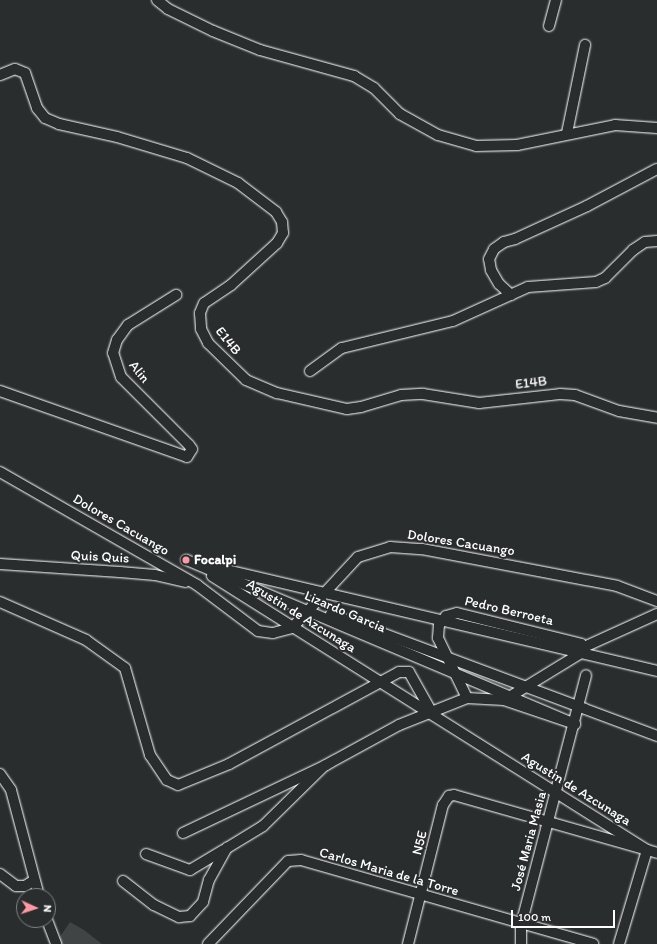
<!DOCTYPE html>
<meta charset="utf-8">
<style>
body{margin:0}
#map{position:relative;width:657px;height:944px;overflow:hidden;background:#2a2d2e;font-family:Itim,sans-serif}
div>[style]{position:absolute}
.green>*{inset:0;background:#414445}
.roads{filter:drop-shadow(0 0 1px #fff) drop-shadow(0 0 1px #fff)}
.minor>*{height:10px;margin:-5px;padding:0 5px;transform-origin:5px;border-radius:5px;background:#2a2d2e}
.dots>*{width:11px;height:11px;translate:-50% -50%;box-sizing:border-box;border:2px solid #2a2d2e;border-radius:50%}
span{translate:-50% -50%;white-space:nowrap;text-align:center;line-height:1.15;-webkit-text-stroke:4px #2a2d2e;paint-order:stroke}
.street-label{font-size:14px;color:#fff}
.poi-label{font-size:14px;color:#fff;font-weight:700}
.left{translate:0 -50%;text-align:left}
.north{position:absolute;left:16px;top:888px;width:40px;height:40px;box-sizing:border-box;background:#2a2d2e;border:1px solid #7f8182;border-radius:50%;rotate:93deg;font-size:11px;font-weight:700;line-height:16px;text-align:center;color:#fff}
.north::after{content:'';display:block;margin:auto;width:14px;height:18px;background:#ff9aa2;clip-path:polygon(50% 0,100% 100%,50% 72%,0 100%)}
.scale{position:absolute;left:511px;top:910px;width:104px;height:18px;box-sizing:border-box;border:2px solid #fff;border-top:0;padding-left:5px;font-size:12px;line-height:14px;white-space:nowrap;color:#fff;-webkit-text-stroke:3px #2a2d2e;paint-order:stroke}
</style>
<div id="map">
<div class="green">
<div style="clip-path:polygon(70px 922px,84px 930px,102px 944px,55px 944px)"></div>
</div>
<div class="roads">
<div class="minor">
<div style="left:157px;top:0;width:14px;rotate:39deg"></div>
<div style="left:168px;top:9px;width:50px;rotate:26.1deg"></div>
<div style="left:213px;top:31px;width:51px;rotate:22deg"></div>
<div style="left:260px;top:50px;width:98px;rotate:15.5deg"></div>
<div style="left:354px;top:76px;width:23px;rotate:31deg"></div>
<div style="left:374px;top:88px;width:37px;rotate:45deg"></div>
<div style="left:400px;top:114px;width:43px;rotate:28.9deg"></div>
<div style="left:438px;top:135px;width:40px;rotate:16deg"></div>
<div style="left:476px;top:146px;width:41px;rotate:-1.4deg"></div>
<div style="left:517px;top:145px;width:100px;rotate:-11.5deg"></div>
<div style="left:615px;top:125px;width:42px;rotate:4.1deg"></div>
<div style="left:549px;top:26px;width:27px;rotate:-75deg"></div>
<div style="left:0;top:75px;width:16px;rotate:-22deg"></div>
<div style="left:15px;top:69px;width:11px;rotate:22deg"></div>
<div style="left:25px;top:73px;width:37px;rotate:71deg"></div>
<div style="left:37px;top:108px;width:13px;rotate:51deg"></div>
<div style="left:45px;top:118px;width:15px;rotate:23deg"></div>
<div style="left:59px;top:124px;width:59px;rotate:12.6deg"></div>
<div style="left:117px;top:137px;width:73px;rotate:16.7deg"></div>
<div style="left:187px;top:158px;width:57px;rotate:26.1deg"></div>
<div style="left:238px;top:183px;width:48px;rotate:37.3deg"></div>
<div style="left:276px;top:212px;width:12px;rotate:59deg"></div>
<div style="left:282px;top:222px;width:11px;rotate:85deg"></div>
<div style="left:283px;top:233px;width:12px;rotate:121deg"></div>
<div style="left:277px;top:243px;width:62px;rotate:137.6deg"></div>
<div style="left:231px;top:285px;width:32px;rotate:146deg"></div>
<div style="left:204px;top:303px;width:11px;rotate:112deg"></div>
<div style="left:200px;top:313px;width:16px;rotate:86deg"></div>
<div style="left:201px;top:329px;width:16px;rotate:63deg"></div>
<div style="left:208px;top:343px;width:53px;rotate:44.2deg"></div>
<div style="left:246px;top:380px;width:34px;rotate:23deg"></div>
<div style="left:277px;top:393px;width:72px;rotate:12.9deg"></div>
<div style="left:347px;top:409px;width:14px;rotate:-8deg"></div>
<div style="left:361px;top:407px;width:42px;rotate:-16.7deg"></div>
<div style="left:401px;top:395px;width:22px;rotate:-3deg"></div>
<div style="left:423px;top:394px;width:57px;rotate:9.1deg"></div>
<div style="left:479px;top:403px;width:81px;rotate:-6.3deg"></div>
<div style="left:560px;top:394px;width:15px;rotate:4deg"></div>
<div style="left:575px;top:395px;width:47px;rotate:20deg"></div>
<div style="left:619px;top:411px;width:39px;rotate:10deg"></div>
<div style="left:567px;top:133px;width:90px;rotate:-78.4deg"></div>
<div style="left:511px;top:295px;width:16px;rotate:-137deg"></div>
<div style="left:499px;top:284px;width:16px;rotate:-120deg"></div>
<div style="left:491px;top:270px;width:11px;rotate:-100deg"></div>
<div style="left:489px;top:259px;width:11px;rotate:-63deg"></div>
<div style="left:494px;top:249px;width:12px;rotate:-35deg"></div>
<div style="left:504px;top:242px;width:11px;rotate:-15deg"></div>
<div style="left:515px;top:239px;width:79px;rotate:-24.6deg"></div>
<div style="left:587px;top:206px;width:79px;rotate:-27.9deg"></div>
<div style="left:310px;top:371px;width:39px;rotate:-36deg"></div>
<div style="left:342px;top:348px;width:114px;rotate:-13.7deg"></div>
<div style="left:453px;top:321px;width:82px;rotate:-24.4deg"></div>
<div style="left:528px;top:287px;width:68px;rotate:-4.2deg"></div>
<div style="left:596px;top:282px;width:10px;rotate:-24deg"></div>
<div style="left:605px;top:278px;width:40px;rotate:-45deg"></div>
<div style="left:633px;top:250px;width:14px;rotate:-34deg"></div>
<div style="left:645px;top:242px;width:12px;rotate:-5deg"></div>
<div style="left:0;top:391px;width:198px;rotate:19.4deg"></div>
<div style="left:187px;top:457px;width:9px;rotate:-58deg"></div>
<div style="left:192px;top:449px;width:5px;rotate:-127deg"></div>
<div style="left:189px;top:445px;width:96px;rotate:-135deg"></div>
<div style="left:121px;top:377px;width:25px;rotate:-108deg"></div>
<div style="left:113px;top:353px;width:14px;rotate:-73deg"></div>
<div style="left:117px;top:340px;width:19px;rotate:-54deg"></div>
<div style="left:128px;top:325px;width:57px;rotate:-32deg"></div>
<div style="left:0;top:472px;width:227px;rotate:29.8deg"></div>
<div style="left:197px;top:585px;width:76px;rotate:37deg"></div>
<div style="left:258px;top:631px;width:15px;rotate:8deg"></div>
<div style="left:273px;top:633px;width:20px;rotate:-15deg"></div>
<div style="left:292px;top:628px;width:97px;rotate:-47.1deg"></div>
<div style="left:358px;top:557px;width:34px;rotate:-17deg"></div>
<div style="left:390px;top:547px;width:32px;rotate:4deg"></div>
<div style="left:422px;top:549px;width:198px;rotate:10.7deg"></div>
<div style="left:617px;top:586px;width:43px;rotate:20.6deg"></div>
<div style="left:0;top:564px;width:120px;rotate:3.8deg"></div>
<div style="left:120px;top:572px;width:35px;rotate:5deg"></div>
<div style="left:155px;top:575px;width:31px;rotate:13deg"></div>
<div style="left:214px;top:567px;width:455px;rotate:13.2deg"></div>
<div style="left:212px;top:576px;width:514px;rotate:32.21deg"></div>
<div style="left:647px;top:850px;width:98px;rotate:106.6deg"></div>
<div style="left:0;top:602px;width:94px;rotate:23.8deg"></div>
<div style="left:86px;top:640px;width:48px;rotate:35.7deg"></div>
<div style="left:125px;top:668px;width:91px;rotate:74deg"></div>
<div style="left:150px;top:755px;width:30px;rotate:56deg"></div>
<div style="left:167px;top:780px;width:12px;rotate:24deg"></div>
<div style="left:178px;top:785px;width:55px;rotate:-22.4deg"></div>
<div style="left:229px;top:764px;width:193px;rotate:-28.4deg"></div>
<div style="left:399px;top:672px;width:10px"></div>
<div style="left:409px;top:672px;width:45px;rotate:60.6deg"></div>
<div style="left:331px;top:614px;width:348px;rotate:20.5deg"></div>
<div style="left:582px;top:648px;width:82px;rotate:-24.4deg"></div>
<div style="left:467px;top:698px;width:67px;rotate:-115.8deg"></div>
<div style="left:438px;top:638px;width:13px;rotate:-86deg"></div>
<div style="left:439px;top:625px;width:11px;rotate:-52deg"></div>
<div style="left:446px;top:616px;width:11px;rotate:-15deg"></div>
<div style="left:457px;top:613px;width:128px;rotate:14deg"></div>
<div style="left:581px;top:644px;width:9px;rotate:90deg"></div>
<div style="left:581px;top:653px;width:88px;rotate:148.5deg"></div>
<div style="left:0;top:774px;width:19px;rotate:55deg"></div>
<div style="left:11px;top:790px;width:110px;rotate:75.2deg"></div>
<div style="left:183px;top:833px;width:158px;rotate:-25.4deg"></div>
<div style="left:326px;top:765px;width:83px;rotate:-28.7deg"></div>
<div style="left:399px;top:725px;width:73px;rotate:-21.7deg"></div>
<div style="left:467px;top:698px;width:37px;rotate:3deg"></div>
<div style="left:504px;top:700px;width:75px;rotate:18.7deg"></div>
<div style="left:575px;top:724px;width:422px;rotate:-157.1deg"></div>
<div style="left:146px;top:854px;width:47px;rotate:20deg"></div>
<div style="left:190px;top:870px;width:39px;rotate:-31deg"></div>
<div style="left:0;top:874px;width:20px;rotate:37deg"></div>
<div style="left:16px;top:886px;width:9px"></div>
<div style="left:25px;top:886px;width:9px;rotate:-32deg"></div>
<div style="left:123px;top:881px;width:39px;rotate:38deg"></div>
<div style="left:154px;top:905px;width:28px;rotate:26deg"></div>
<div style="left:179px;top:917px;width:11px;rotate:-5deg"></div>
<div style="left:190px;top:916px;width:19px;rotate:-47deg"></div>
<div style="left:203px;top:902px;width:23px;rotate:-75deg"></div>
<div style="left:209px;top:880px;width:37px;rotate:-61deg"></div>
<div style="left:227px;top:848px;width:42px;rotate:-31.4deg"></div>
<div style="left:263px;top:826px;width:86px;rotate:-44.5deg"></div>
<div style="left:47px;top:920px;width:26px;rotate:69deg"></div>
<div style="left:208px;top:944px;width:115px;rotate:-46.1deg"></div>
<div style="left:288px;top:861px;width:13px;rotate:-4deg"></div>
<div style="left:301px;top:860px;width:304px;rotate:16deg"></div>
<div style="left:408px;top:944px;width:143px;rotate:-75.9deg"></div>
<div style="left:443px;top:805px;width:11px;rotate:-56deg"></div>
<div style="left:449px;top:796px;width:5px;rotate:-11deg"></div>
<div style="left:454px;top:795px;width:211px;rotate:15.9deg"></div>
<div style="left:521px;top:944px;width:19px;rotate:-90deg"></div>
<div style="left:521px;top:925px;width:258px;rotate:-75.4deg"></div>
</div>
</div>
<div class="dots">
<div style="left:186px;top:560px;background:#ff9aa2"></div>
</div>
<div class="street-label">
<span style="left:228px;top:341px;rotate:51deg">E14B</span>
<span style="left:139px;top:372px;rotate:51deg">Alin</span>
<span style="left:531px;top:383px;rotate:-7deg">E14B</span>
<span style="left:121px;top:525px;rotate:30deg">Dolores Cacuango</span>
<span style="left:461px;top:543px;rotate:9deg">Dolores Cacuango</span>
<span style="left:100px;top:557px;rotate:3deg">Quis Quis</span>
<span style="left:509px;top:611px;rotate:13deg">Pedro Berroeta</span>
<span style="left:345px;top:612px;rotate:23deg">Lizardo Garcia</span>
<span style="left:301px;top:616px;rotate:32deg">Agustin de Azcunaga</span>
<span style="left:576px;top:789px;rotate:32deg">Agustin de Azcunaga</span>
<span style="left:529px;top:841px;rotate:-75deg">José Maria Masia</span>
<span style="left:420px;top:843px;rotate:-76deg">N5E</span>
<span style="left:389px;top:872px;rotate:16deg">Carlos Maria de la Torre</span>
</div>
<div class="poi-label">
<span class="left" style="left:194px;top:560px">Focalpi</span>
</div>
<div class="north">N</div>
<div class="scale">100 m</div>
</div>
